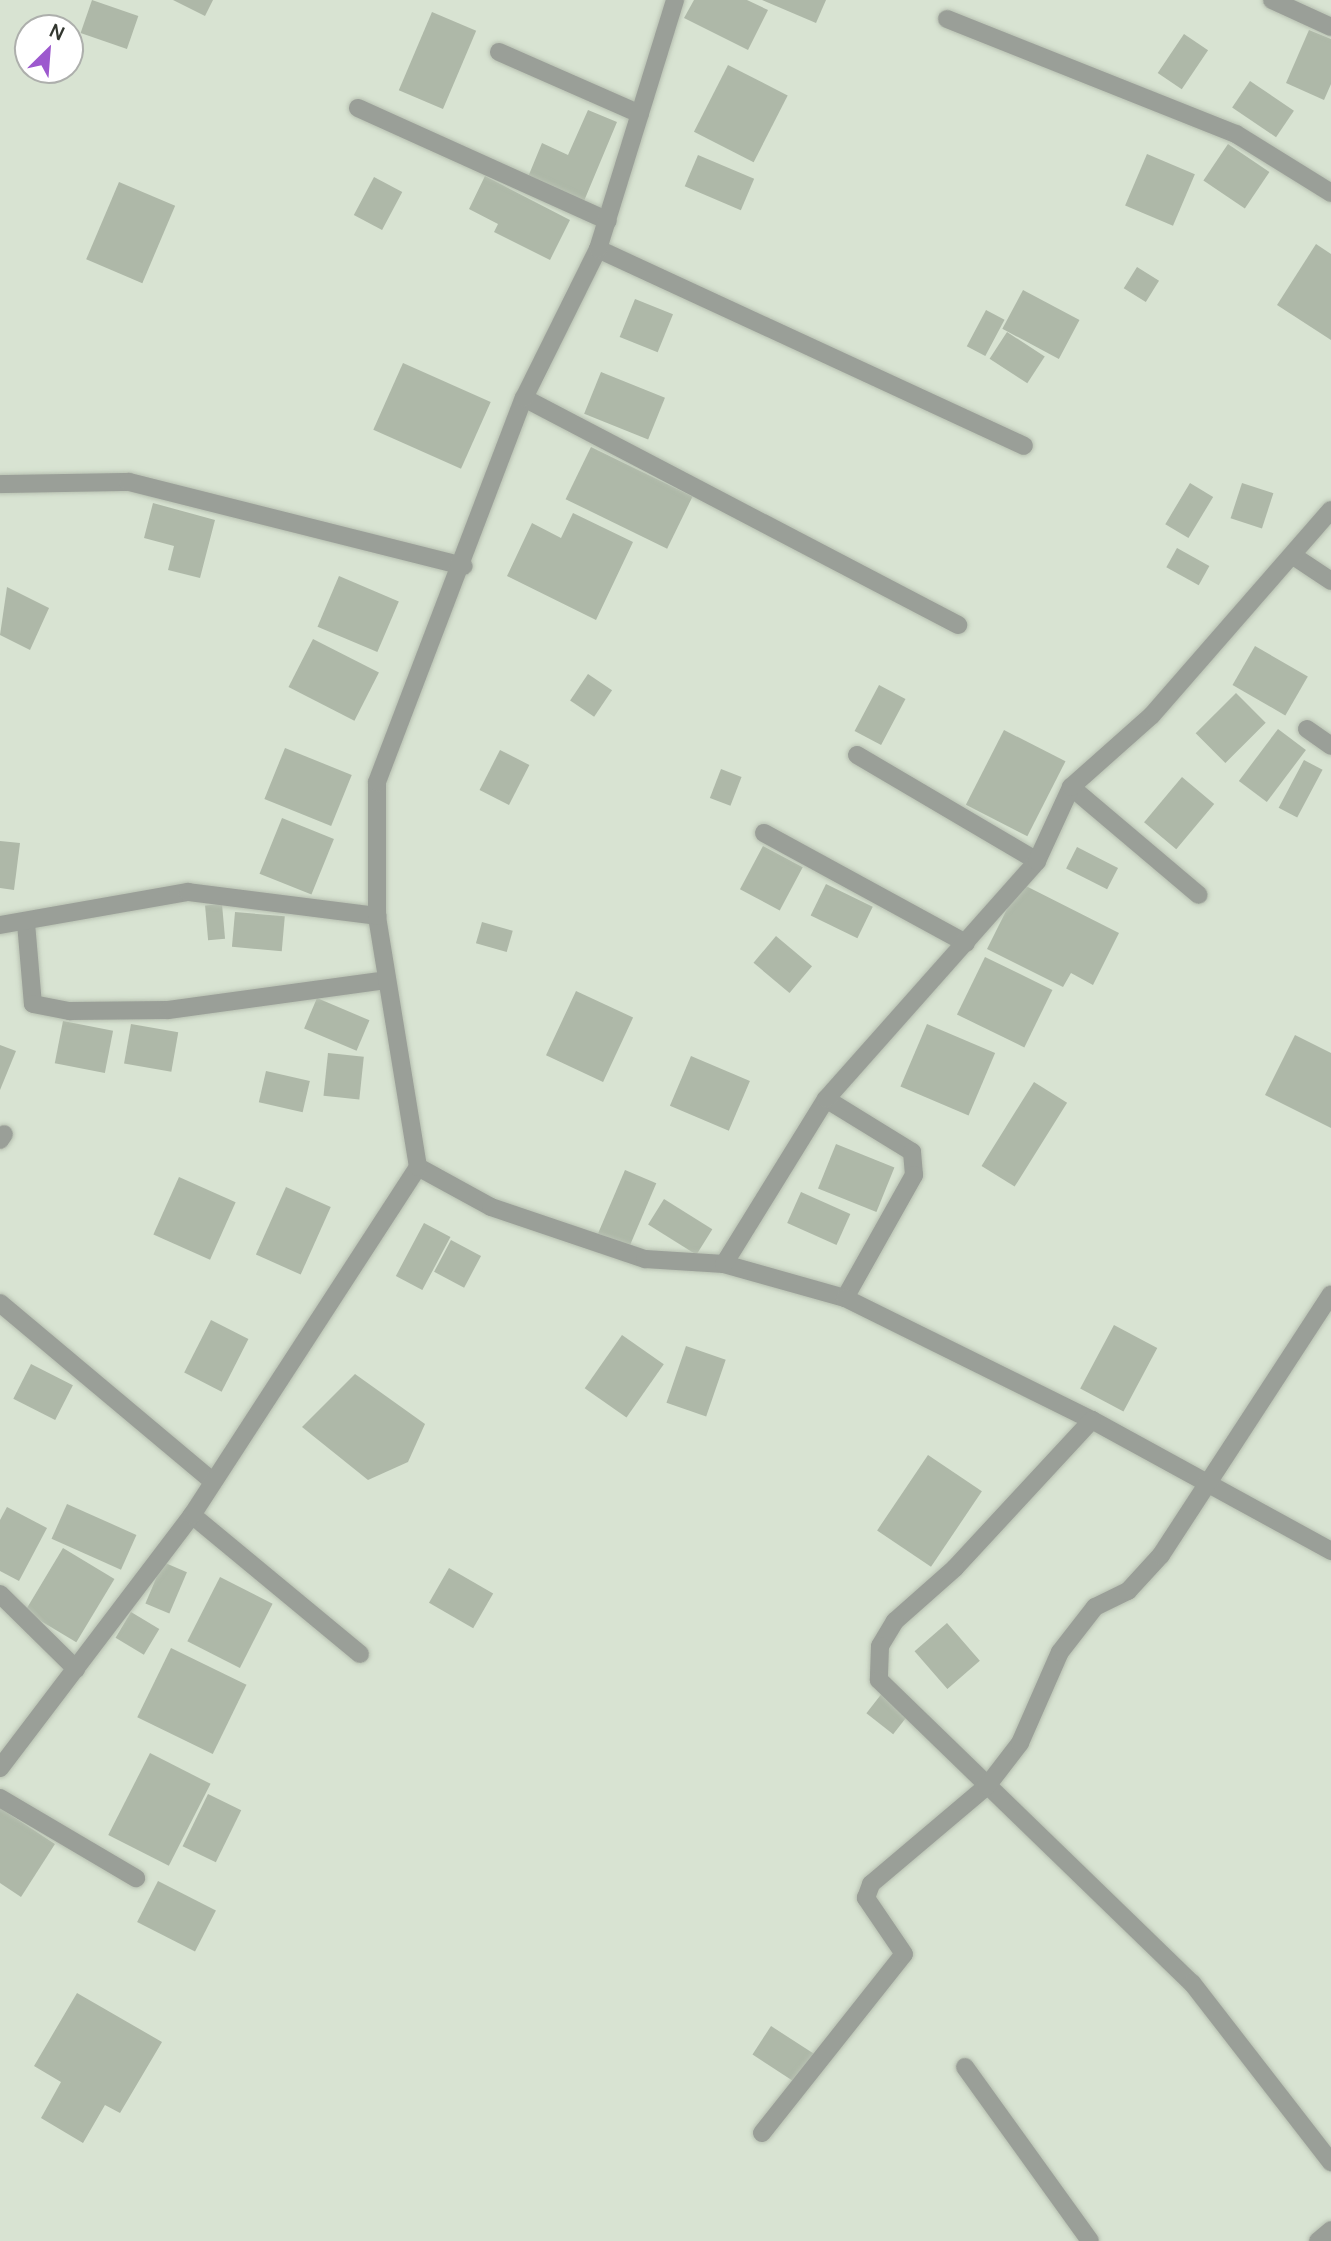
<!DOCTYPE html>
<style>
body{margin:0}
#map{position:relative;width:1331px;height:2241px;overflow:hidden;background:#d8e3d2;font-family:Manrope,sans-serif}
div>[style]{position:absolute}
.building>*{inset:0;background:#aeb8a8;transform-origin:0 0}
.roads{filter:drop-shadow(0 0 2px #b7c0b1) drop-shadow(0 0 2px #b7c0b1)}
.minor>*{height:18px;margin:-9px;padding:0 9px;transform-origin:9px;border-radius:9px;background:#9a9f98}
span{translate:-50% -50%;white-space:nowrap;text-align:center;line-height:1.15;-webkit-text-stroke:7px #fff;paint-order:stroke}
.north{position:absolute;left:14px;top:14px;width:70px;height:70px;box-sizing:border-box;background:#fff;border:2px solid #adafac;border-radius:50%;rotate:25deg;font-size:19px;font-weight:700;line-height:28px;text-align:center;color:#32362f}
.north::after{content:'';display:block;margin:auto;width:24px;height:32px;background:#9d59ce;clip-path:polygon(50% 0,100% 100%,50% 72%,0 100%)}
</style>
<div id="map">
<div class="building">
<div style="left:92px;top:0;width:49px;height:35px;rotate:19deg"></div>
<div style="clip-path:polygon(173px 0,213px 0,205px 16px)"></div>
<div style="clip-path:polygon(694px 0,747px 0,768px 10px,748px 50px,684px 18px)"></div>
<div style="clip-path:polygon(762px 0,826px 0,816px 23px)"></div>
<div style="left:432px;top:12px;width:48px;height:85px;rotate:23deg"></div>
<div style="clip-path:polygon(1309px 30px,1331px 39px,1331px 84px,1324px 100px,1286px 83px)"></div>
<div style="left:1184px;top:34px;width:29px;height:47px;rotate:34deg"></div>
<div style="left:728px;top:65px;width:67px;height:75px;rotate:27deg"></div>
<div style="left:1250px;top:81px;width:53px;height:32px;rotate:34deg"></div>
<div style="clip-path:polygon(588px 110px,617px 122px,584px 201px,528px 177px,542px 143px,568px 155px)"></div>
<div style="left:1228px;top:144px;width:50px;height:44px;rotate:34deg"></div>
<div style="left:1147px;top:154px;width:52px;height:56px;rotate:23deg"></div>
<div style="left:698px;top:155px;width:61px;height:34px;rotate:23deg"></div>
<div style="clip-path:polygon(485px 176px,570px 220px,550px 260px,494px 232px,498px 224px,469px 209px)"></div>
<div style="left:374px;top:177px;width:32px;height:43px;rotate:28deg"></div>
<div style="left:119px;top:182px;width:61px;height:84px;rotate:23deg"></div>
<div style="clip-path:polygon(1316px 244px,1331px 254px,1331px 340px,1277px 305px)"></div>
<div style="left:1137px;top:267px;width:26px;height:25px;rotate:32deg"></div>
<div style="left:1023px;top:290px;width:64px;height:44px;rotate:28deg"></div>
<div style="left:635px;top:299px;width:41px;height:41px;rotate:22deg"></div>
<div style="left:986px;top:310px;width:21px;height:41px;rotate:28deg"></div>
<div style="left:1007px;top:332px;width:45px;height:32px;rotate:33deg"></div>
<div style="left:403px;top:363px;width:96px;height:73px;rotate:24deg"></div>
<div style="left:601px;top:372px;width:69px;height:45px;rotate:22deg"></div>
<div style="left:591px;top:447px;width:113px;height:58px;rotate:26deg"></div>
<div style="left:1190px;top:483px;width:27px;height:48px;rotate:31deg"></div>
<div style="left:1242px;top:483px;width:33px;height:37px;rotate:18deg"></div>
<div style="clip-path:polygon(153px 503px,215px 520px,200px 578px,168px 570px,174px 546px,144px 538px)"></div>
<div style="clip-path:polygon(573px 513px,633px 542px,596px 620px,507px 576px,532px 523px,561px 538px)"></div>
<div style="left:1177px;top:548px;width:37px;height:22px;rotate:29deg"></div>
<div style="left:339px;top:576px;width:65px;height:55px;rotate:23deg"></div>
<div style="clip-path:polygon(7px 587px,49px 608px,30px 650px,0 635px)"></div>
<div style="left:313px;top:639px;width:74px;height:54px;rotate:27deg"></div>
<div style="left:1255px;top:646px;width:61px;height:45px;rotate:30deg"></div>
<div style="left:588px;top:674px;width:29px;height:32px;rotate:34deg"></div>
<div style="left:879px;top:685px;width:30px;height:52px;rotate:28deg"></div>
<div style="left:1236px;top:693px;width:42px;height:57px;rotate:45deg"></div>
<div style="left:1278px;top:729px;width:35px;height:65px;rotate:37deg"></div>
<div style="left:1004px;top:730px;width:69px;height:84px;rotate:27deg"></div>
<div style="left:285px;top:748px;width:72px;height:55px;rotate:22deg"></div>
<div style="left:500px;top:750px;width:33px;height:45px;rotate:27deg"></div>
<div style="left:1304px;top:760px;width:21px;height:54px;rotate:28deg"></div>
<div style="left:721px;top:769px;width:22px;height:31px;rotate:21deg"></div>
<div style="left:1182px;top:777px;width:42px;height:59px;rotate:40deg"></div>
<div style="left:282px;top:818px;width:56px;height:60px;rotate:22deg"></div>
<div style="clip-path:polygon(0 841px,20px 843px,14px 890px,0 888px)"></div>
<div style="left:763px;top:846px;width:45px;height:49px;rotate:28deg"></div>
<div style="left:1077px;top:847px;width:46px;height:24px;rotate:27deg"></div>
<div style="clip-path:polygon(1020px 883px,1119px 933px,1093px 985px,1071px 973px,1063px 987px,987px 949px)"></div>
<div style="left:826px;top:884px;width:52px;height:35px;rotate:26deg"></div>
<div style="left:222px;top:904px;width:35px;height:17px;rotate:85deg"></div>
<div style="left:235px;top:912px;width:50px;height:35px;rotate:5deg"></div>
<div style="left:482px;top:922px;width:32px;height:22px;rotate:16deg"></div>
<div style="left:776px;top:936px;width:47px;height:35px;rotate:40deg"></div>
<div style="left:985px;top:957px;width:75px;height:64px;rotate:26deg"></div>
<div style="left:576px;top:991px;width:63px;height:71px;rotate:25deg"></div>
<div style="left:317px;top:998px;width:57px;height:33px;rotate:23deg"></div>
<div style="left:63px;top:1021px;width:51px;height:43px;rotate:11deg"></div>
<div style="left:131px;top:1024px;width:48px;height:40px;rotate:10deg"></div>
<div style="left:927px;top:1024px;width:74px;height:68px;rotate:23deg"></div>
<div style="clip-path:polygon(1295px 1035px,1331px 1053px,1331px 1128px,1265px 1095px)"></div>
<div style="clip-path:polygon(0 1045px,16px 1051px,0 1090px)"></div>
<div style="left:328px;top:1053px;width:36px;height:43px;rotate:6deg"></div>
<div style="left:691px;top:1056px;width:64px;height:54px;rotate:23deg"></div>
<div style="left:266px;top:1071px;width:45px;height:32px;rotate:13deg"></div>
<div style="left:1034px;top:1082px;width:39px;height:99px;rotate:32deg"></div>
<div style="left:836px;top:1144px;width:63px;height:48px;rotate:22deg"></div>
<div style="left:625px;top:1170px;width:34px;height:69px;rotate:23deg"></div>
<div style="left:179px;top:1177px;width:62px;height:63px;rotate:24deg"></div>
<div style="left:286px;top:1187px;width:49px;height:74px;rotate:24deg"></div>
<div style="left:801px;top:1192px;width:54px;height:34px;rotate:24deg"></div>
<div style="left:664px;top:1199px;width:57px;height:30px;rotate:32deg"></div>
<div style="left:424px;top:1223px;width:30px;height:60px;rotate:28deg"></div>
<div style="left:451px;top:1240px;width:34px;height:36px;rotate:28deg"></div>
<div style="left:211px;top:1320px;width:42px;height:59px;rotate:27deg"></div>
<div style="left:1114px;top:1325px;width:49px;height:72px;rotate:28deg"></div>
<div style="left:622px;top:1335px;width:51px;height:65px;rotate:35deg"></div>
<div style="left:686px;top:1346px;width:42px;height:60px;rotate:19deg"></div>
<div style="left:31px;top:1364px;width:47px;height:39px;rotate:27deg"></div>
<div style="clip-path:polygon(355px 1374px,425px 1424px,408px 1462px,368px 1480px,302px 1427px)"></div>
<div style="left:928px;top:1455px;width:65px;height:91px;rotate:34deg"></div>
<div style="left:67px;top:1504px;width:76px;height:38px;rotate:24deg"></div>
<div style="clip-path:polygon(7px 1507px,47px 1528px,19px 1581px,0 1571px,0 1520px)"></div>
<div style="left:63px;top:1548px;width:60px;height:74px;rotate:31deg"></div>
<div style="left:163px;top:1562px;width:26px;height:45px;rotate:23deg"></div>
<div style="left:449px;top:1568px;width:51px;height:40px;rotate:30deg"></div>
<div style="left:220px;top:1577px;width:59px;height:72px;rotate:27deg"></div>
<div style="left:131px;top:1612px;width:33px;height:30px;rotate:31deg"></div>
<div style="left:947px;top:1623px;width:50px;height:43px;rotate:49deg"></div>
<div style="left:171px;top:1648px;width:84px;height:77px;rotate:26deg"></div>
<div style="left:883px;top:1692px;width:34px;height:27px;rotate:38deg"></div>
<div style="left:150px;top:1753px;width:68px;height:92px;rotate:27deg"></div>
<div style="left:208px;top:1794px;width:37px;height:58px;rotate:26deg"></div>
<div style="clip-path:polygon(0 1808px,55px 1844px,21px 1897px,0 1883px)"></div>
<div style="left:158px;top:1881px;width:65px;height:46px;rotate:27deg"></div>
<div style="clip-path:polygon(77px 1993px,162px 2042px,120px 2113px,105px 2105px,83px 2143px,41px 2118px,61px 2082px,34px 2066px)"></div>
<div style="left:771px;top:2026px;width:53px;height:34px;rotate:33deg"></div>
</div>
<div class="roads">
<div class="minor">
<div style="left:1272px;top:0;width:65px;rotate:24.6deg"></div>
<div style="left:947px;top:19px;width:311px;rotate:21.7deg"></div>
<div style="left:1236px;top:134px;width:112px;rotate:31.8deg"></div>
<div style="left:499px;top:52px;width:154px;rotate:23.7deg"></div>
<div style="left:358px;top:108px;width:274px;rotate:24.3deg"></div>
<div style="left:598px;top:249px;width:469px;rotate:24.8deg"></div>
<div style="left:524px;top:398px;width:490px;rotate:27.6deg"></div>
<div style="left:0;top:484px;width:129px;rotate:-0.9deg"></div>
<div style="left:129px;top:482px;width:345px;rotate:14.1deg"></div>
<div style="left:1295px;top:557px;width:43px;rotate:33.7deg"></div>
<div style="left:1307px;top:729px;width:29px;rotate:35deg"></div>
<div style="left:857px;top:755px;width:209px;rotate:30.5deg"></div>
<div style="left:1071px;top:787px;width:167px;rotate:40.2deg"></div>
<div style="left:764px;top:833px;width:230px;rotate:28.6deg"></div>
<div style="left:26px;top:923px;width:81px;rotate:85.1deg"></div>
<div style="left:33px;top:1004px;width:38px;rotate:11deg"></div>
<div style="left:70px;top:1011px;width:98px;rotate:-0.6deg"></div>
<div style="left:168px;top:1010px;width:220px;rotate:-7.8deg"></div>
<div style="left:0;top:925px;width:191px;rotate:-10deg"></div>
<div style="left:188px;top:892px;width:191px;rotate:7.2deg"></div>
<div style="left:826px;top:1099px;width:101px;rotate:31.6deg"></div>
<div style="left:912px;top:1152px;width:23px;rotate:85deg"></div>
<div style="left:914px;top:1175px;width:141px;rotate:119.3deg"></div>
<div style="left:0;top:1140px;width:7px;rotate:-56deg"></div>
<div style="left:418px;top:1167px;width:83px;rotate:28.7deg"></div>
<div style="left:491px;top:1207px;width:163px;rotate:18.7deg"></div>
<div style="left:645px;top:1259px;width:79px;rotate:3.6deg"></div>
<div style="left:724px;top:1264px;width:126px;rotate:15.7deg"></div>
<div style="left:845px;top:1298px;width:275px;rotate:26.3deg"></div>
<div style="left:1092px;top:1420px;width:273px;rotate:28.7deg"></div>
<div style="left:724px;top:1264px;width:194px;rotate:-58.3deg"></div>
<div style="left:826px;top:1099px;width:318px;rotate:-48.4deg"></div>
<div style="left:1037px;top:861px;width:81px;rotate:-65.3deg"></div>
<div style="left:1071px;top:787px;width:108px;rotate:-41.6deg"></div>
<div style="left:1152px;top:715px;width:272px;rotate:-48.9deg"></div>
<div style="left:0;top:1303px;width:278px;rotate:40deg"></div>
<div style="left:1092px;top:1420px;width:202px;rotate:132.8deg"></div>
<div style="left:955px;top:1568px;width:80px;rotate:138.5deg"></div>
<div style="left:895px;top:1621px;width:29px;rotate:121deg"></div>
<div style="left:880px;top:1646px;width:34px;rotate:92deg"></div>
<div style="left:879px;top:1680px;width:436px;rotate:44.1deg"></div>
<div style="left:1192px;top:1983px;width:227px;rotate:52.2deg"></div>
<div style="left:192px;top:1515px;width:218px;rotate:39.6deg"></div>
<div style="left:0;top:1594px;width:107px;rotate:44.6deg"></div>
<div style="left:0;top:1768px;width:318px;rotate:-52.8deg"></div>
<div style="left:192px;top:1515px;width:415px;rotate:-57deg"></div>
<div style="left:418px;top:1167px;width:254px;rotate:-99.3deg"></div>
<div style="left:377px;top:916px;width:134px;rotate:-90deg"></div>
<div style="left:377px;top:782px;width:411px;rotate:-69.1deg"></div>
<div style="left:524px;top:398px;width:166px;rotate:-63.6deg"></div>
<div style="left:598px;top:249px;width:261px;rotate:-72.8deg"></div>
<div style="left:0;top:1798px;width:158px;rotate:30.5deg"></div>
<div style="left:965px;top:2067px;width:214px;rotate:54.3deg"></div>
<div style="left:762px;top:2133px;width:228px;rotate:-51.6deg"></div>
<div style="left:904px;top:1954px;width:68px;rotate:-124.2deg"></div>
<div style="left:866px;top:1898px;width:15px;rotate:-70deg"></div>
<div style="left:871px;top:1884px;width:152px;rotate:-40.2deg"></div>
<div style="left:987px;top:1786px;width:54px;rotate:-52.5deg"></div>
<div style="left:1020px;top:1743px;width:99px;rotate:-66.3deg"></div>
<div style="left:1060px;top:1652px;width:57px;rotate:-52.1deg"></div>
<div style="left:1095px;top:1607px;width:37px;rotate:-26deg"></div>
<div style="left:1128px;top:1591px;width:49px;rotate:-47.5deg"></div>
<div style="left:1161px;top:1555px;width:311px;rotate:-56.9deg"></div>
<div style="left:1318px;top:2241px;width:17px;rotate:-40deg"></div>
</div>
</div>
<div class="north">N</div>
</div>
